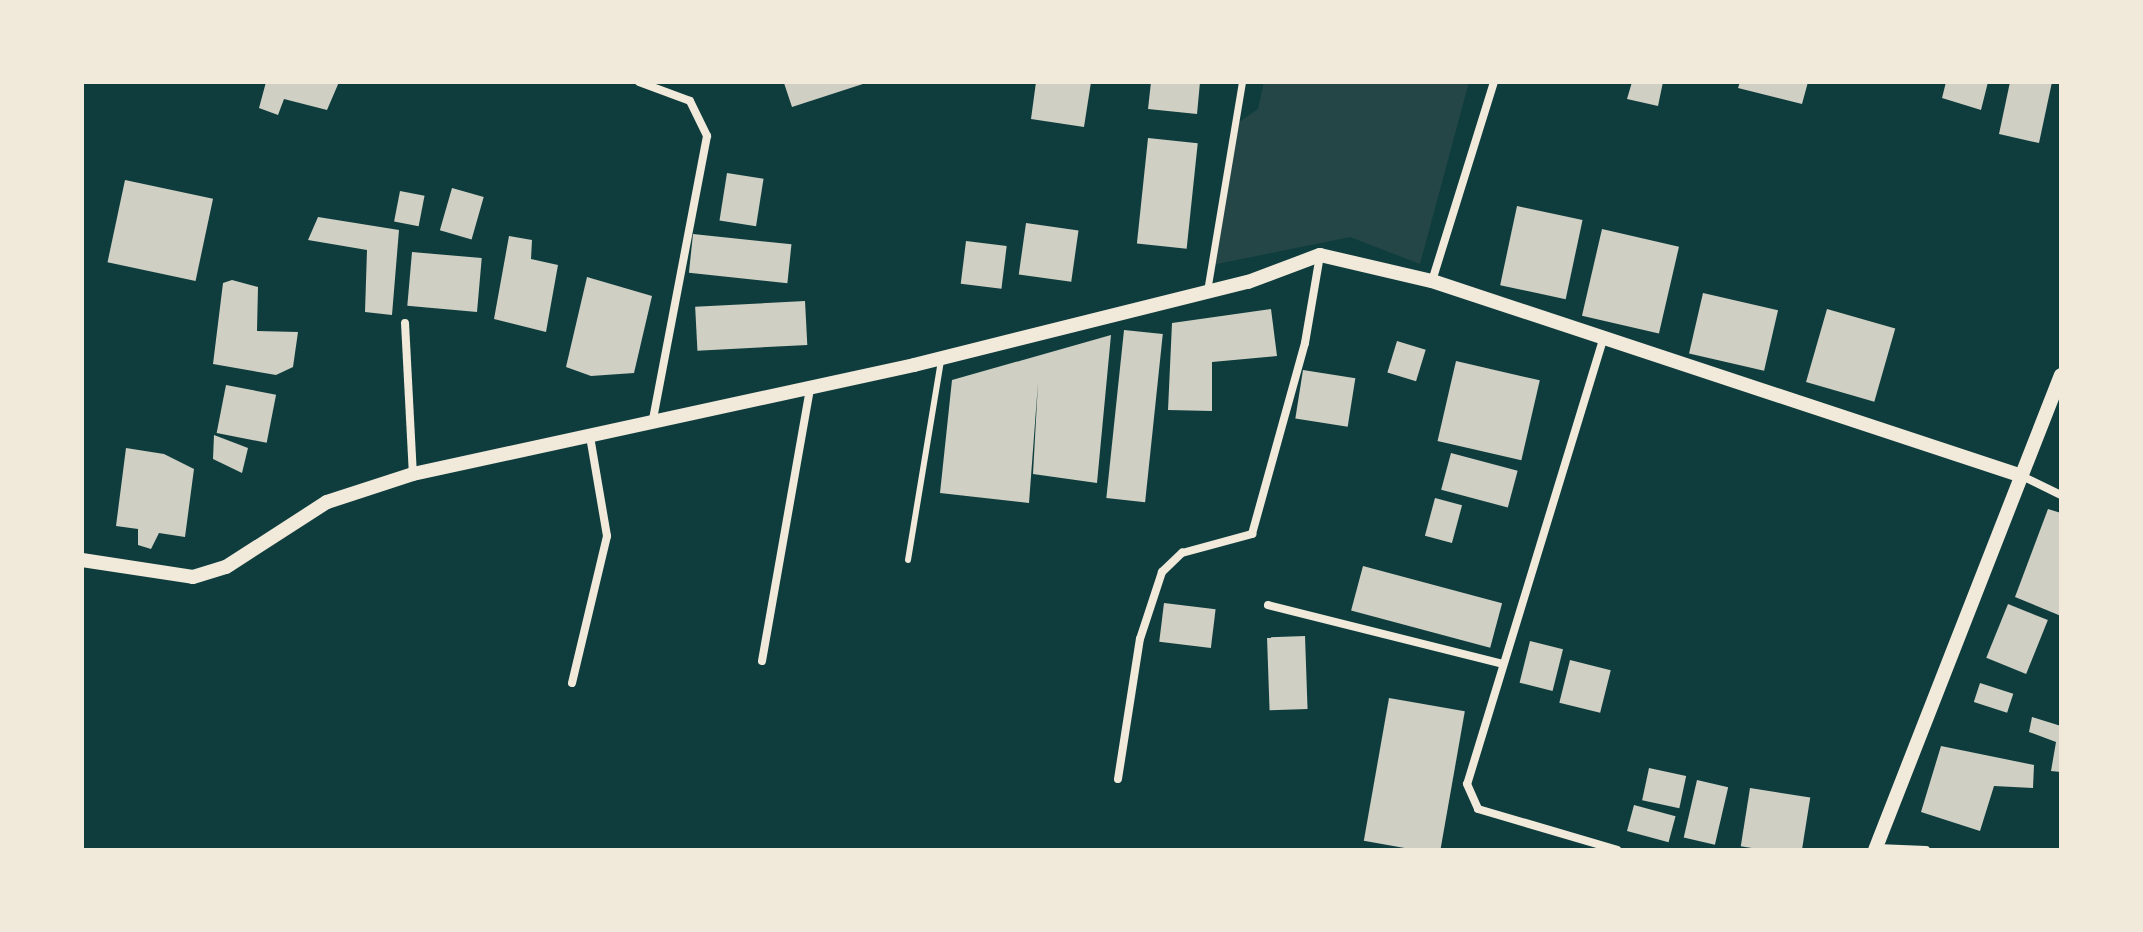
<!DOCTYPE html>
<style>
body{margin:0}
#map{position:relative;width:2143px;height:932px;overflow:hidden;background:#0f3d3e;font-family:"Open Sans",sans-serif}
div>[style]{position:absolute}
.green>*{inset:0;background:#244646}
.building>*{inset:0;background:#cfcfc3;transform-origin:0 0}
.service>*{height:6px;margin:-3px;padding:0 3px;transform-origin:3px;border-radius:3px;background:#f1e9da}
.pedestrian>*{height:7px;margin:-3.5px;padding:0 3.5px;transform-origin:3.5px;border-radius:3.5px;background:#f1e9da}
.minor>*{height:8px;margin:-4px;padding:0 4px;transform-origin:4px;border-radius:4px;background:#f1e9da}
.tertiary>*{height:14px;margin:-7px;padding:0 7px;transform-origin:7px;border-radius:7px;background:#f1e9da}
span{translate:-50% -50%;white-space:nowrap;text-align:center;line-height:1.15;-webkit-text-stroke:8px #f1e9da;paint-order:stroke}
.frame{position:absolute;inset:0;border:84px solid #f1e9da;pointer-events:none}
</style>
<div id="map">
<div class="green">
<div style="clip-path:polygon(1264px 82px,1469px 82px,1420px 264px,1350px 237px,1212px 265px,1232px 127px,1258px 109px)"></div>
</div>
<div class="building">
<div style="clip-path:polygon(266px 82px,339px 82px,327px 110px,284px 99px,278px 115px,259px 108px)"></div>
<div style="clip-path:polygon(869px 82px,792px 107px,784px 83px,789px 82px)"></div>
<div style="clip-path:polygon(1036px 82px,1091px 82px,1084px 127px,1031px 119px)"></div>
<div style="clip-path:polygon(1151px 82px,1200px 82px,1197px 114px,1148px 109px)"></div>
<div style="clip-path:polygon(1632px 82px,1663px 82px,1658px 106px,1627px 99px)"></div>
<div style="clip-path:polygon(1740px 82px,1808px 82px,1802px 104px,1738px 88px)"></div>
<div style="clip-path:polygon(1946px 82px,1988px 82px,1981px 110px,1942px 98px)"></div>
<div style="clip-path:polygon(2010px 82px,2052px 82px,2039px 143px,1999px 134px)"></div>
<div style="left:1148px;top:138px;width:50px;height:106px;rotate:6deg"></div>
<div style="left:727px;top:173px;width:37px;height:48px;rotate:9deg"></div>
<div style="left:125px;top:180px;width:90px;height:84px;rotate:12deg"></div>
<div style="left:452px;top:188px;width:33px;height:44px;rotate:16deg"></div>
<div style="left:400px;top:191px;width:25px;height:31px;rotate:11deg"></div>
<div style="left:1517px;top:206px;width:67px;height:81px;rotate:12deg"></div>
<div style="clip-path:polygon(318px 217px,399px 230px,392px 315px,365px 312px,367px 250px,308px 240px)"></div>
<div style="left:1026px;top:223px;width:53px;height:52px;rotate:8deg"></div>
<div style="left:1602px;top:229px;width:79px;height:89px;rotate:13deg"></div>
<div style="left:693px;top:234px;width:99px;height:39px;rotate:6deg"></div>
<div style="clip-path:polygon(509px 236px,532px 240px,531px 259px,558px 265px,546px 332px,494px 319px)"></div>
<div style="left:966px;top:241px;width:41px;height:43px;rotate:7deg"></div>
<div style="left:412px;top:252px;width:70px;height:54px;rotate:5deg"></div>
<div style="clip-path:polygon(587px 277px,652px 296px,634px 373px,591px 376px,566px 367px)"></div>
<div style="clip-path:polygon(232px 280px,258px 287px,257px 331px,298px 332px,293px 367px,276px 375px,213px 364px,223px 283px)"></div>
<div style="left:1703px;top:293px;width:77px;height:62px;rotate:13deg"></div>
<div style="left:805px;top:301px;width:44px;height:110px;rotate:87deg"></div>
<div style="clip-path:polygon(1271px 309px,1277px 356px,1212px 362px,1212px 411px,1168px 410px,1172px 323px)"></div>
<div style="left:1827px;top:309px;width:71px;height:76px;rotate:16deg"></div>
<div style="left:1124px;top:330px;width:39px;height:169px;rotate:6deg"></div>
<div style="clip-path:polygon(1111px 335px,1097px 483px,1033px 474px,1038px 383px,1029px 503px,940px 493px,952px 380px)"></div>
<div style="left:1397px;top:341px;width:30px;height:33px;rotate:17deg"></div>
<div style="left:1456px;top:361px;width:86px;height:82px;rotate:13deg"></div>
<div style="left:1303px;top:370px;width:53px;height:49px;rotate:9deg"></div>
<div style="left:226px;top:385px;width:51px;height:49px;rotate:11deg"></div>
<div style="clip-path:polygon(214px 435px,248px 448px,242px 473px,213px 459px)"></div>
<div style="clip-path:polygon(126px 448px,164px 454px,194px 469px,185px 537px,159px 533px,151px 549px,138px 545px,138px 529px,116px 526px)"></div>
<div style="left:1451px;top:453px;width:69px;height:38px;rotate:15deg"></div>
<div style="left:1435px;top:498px;width:28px;height:39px;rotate:15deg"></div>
<div style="clip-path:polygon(2048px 509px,2061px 513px,2061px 616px,2015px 597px)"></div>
<div style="left:1363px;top:566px;width:144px;height:46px;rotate:15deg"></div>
<div style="left:1164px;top:603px;width:52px;height:39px;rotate:7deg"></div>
<div style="left:2008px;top:604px;width:43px;height:58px;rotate:22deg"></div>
<div style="left:1305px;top:636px;width:73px;height:38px;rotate:88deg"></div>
<div style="left:1530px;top:641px;width:34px;height:43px;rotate:14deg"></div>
<div style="left:1570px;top:660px;width:42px;height:44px;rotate:14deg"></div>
<div style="left:1980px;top:683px;width:35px;height:20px;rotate:18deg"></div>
<div style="left:1389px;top:698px;width:77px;height:145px;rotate:10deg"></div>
<div style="clip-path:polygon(2032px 717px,2061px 726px,2061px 772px,2051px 771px,2056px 742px,2029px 732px)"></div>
<div style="clip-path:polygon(1941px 746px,2034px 765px,2033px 788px,1994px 786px,1980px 831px,1921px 812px)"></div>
<div style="left:1649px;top:768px;width:38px;height:33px;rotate:12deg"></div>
<div style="left:1697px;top:780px;width:32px;height:59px;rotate:13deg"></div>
<div style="left:1750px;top:788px;width:61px;height:59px;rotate:9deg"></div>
<div style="left:1634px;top:805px;width:43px;height:27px;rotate:15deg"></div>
</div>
<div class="service">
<div style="left:908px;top:560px;width:203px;rotate:-80.6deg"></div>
</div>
<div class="pedestrian">
<div style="left:1207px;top:291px;width:212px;rotate:-80.5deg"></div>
</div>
<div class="minor">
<div style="left:639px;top:82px;width:54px;rotate:20.4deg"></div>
<div style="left:690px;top:101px;width:39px;rotate:64deg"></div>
<div style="left:707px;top:136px;width:293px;rotate:100.8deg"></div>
<div style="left:1432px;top:281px;width:208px;rotate:-72.7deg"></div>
<div style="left:405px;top:323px;width:151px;rotate:87deg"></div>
<div style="left:1602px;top:343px;width:461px;rotate:107deg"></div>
<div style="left:1467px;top:784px;width:27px;rotate:66deg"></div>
<div style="left:1478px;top:809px;width:145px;rotate:16.4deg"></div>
<div style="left:2022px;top:476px;width:43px;rotate:26deg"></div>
<div style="left:1268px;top:605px;width:242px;rotate:14.1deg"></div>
<div style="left:762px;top:661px;width:277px;rotate:-80deg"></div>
<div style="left:572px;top:683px;width:151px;rotate:-76.6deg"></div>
<div style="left:607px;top:536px;width:100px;rotate:-99.7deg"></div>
<div style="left:1118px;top:779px;width:142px;rotate:-81.1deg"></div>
<div style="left:1140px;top:639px;width:71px;rotate:-71.8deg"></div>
<div style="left:1162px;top:572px;width:28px;rotate:-44deg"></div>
<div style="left:1182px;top:553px;width:73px;rotate:-15.2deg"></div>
<div style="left:1252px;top:534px;width:198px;rotate:-74.5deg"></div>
<div style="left:1305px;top:343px;width:89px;rotate:-80.3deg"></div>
<div style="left:1877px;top:848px;width:49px;rotate:2.3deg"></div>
</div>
<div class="tertiary">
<div style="left:82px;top:560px;width:112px;rotate:8.7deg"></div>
<div style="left:193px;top:577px;width:34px;rotate:-17deg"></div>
<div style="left:226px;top:567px;width:120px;rotate:-32.8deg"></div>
<div style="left:327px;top:502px;width:90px;rotate:-18deg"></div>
<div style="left:413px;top:474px;width:513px;rotate:-12.27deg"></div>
<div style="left:914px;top:365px;width:344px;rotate:-14deg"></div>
<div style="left:1248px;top:282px;width:77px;rotate:-20.6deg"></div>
<div style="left:1320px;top:255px;width:115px;rotate:13.1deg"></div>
<div style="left:1432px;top:281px;width:621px;rotate:18.29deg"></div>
<div style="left:1875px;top:850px;width:510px;rotate:-68.62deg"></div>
</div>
<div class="frame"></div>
</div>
